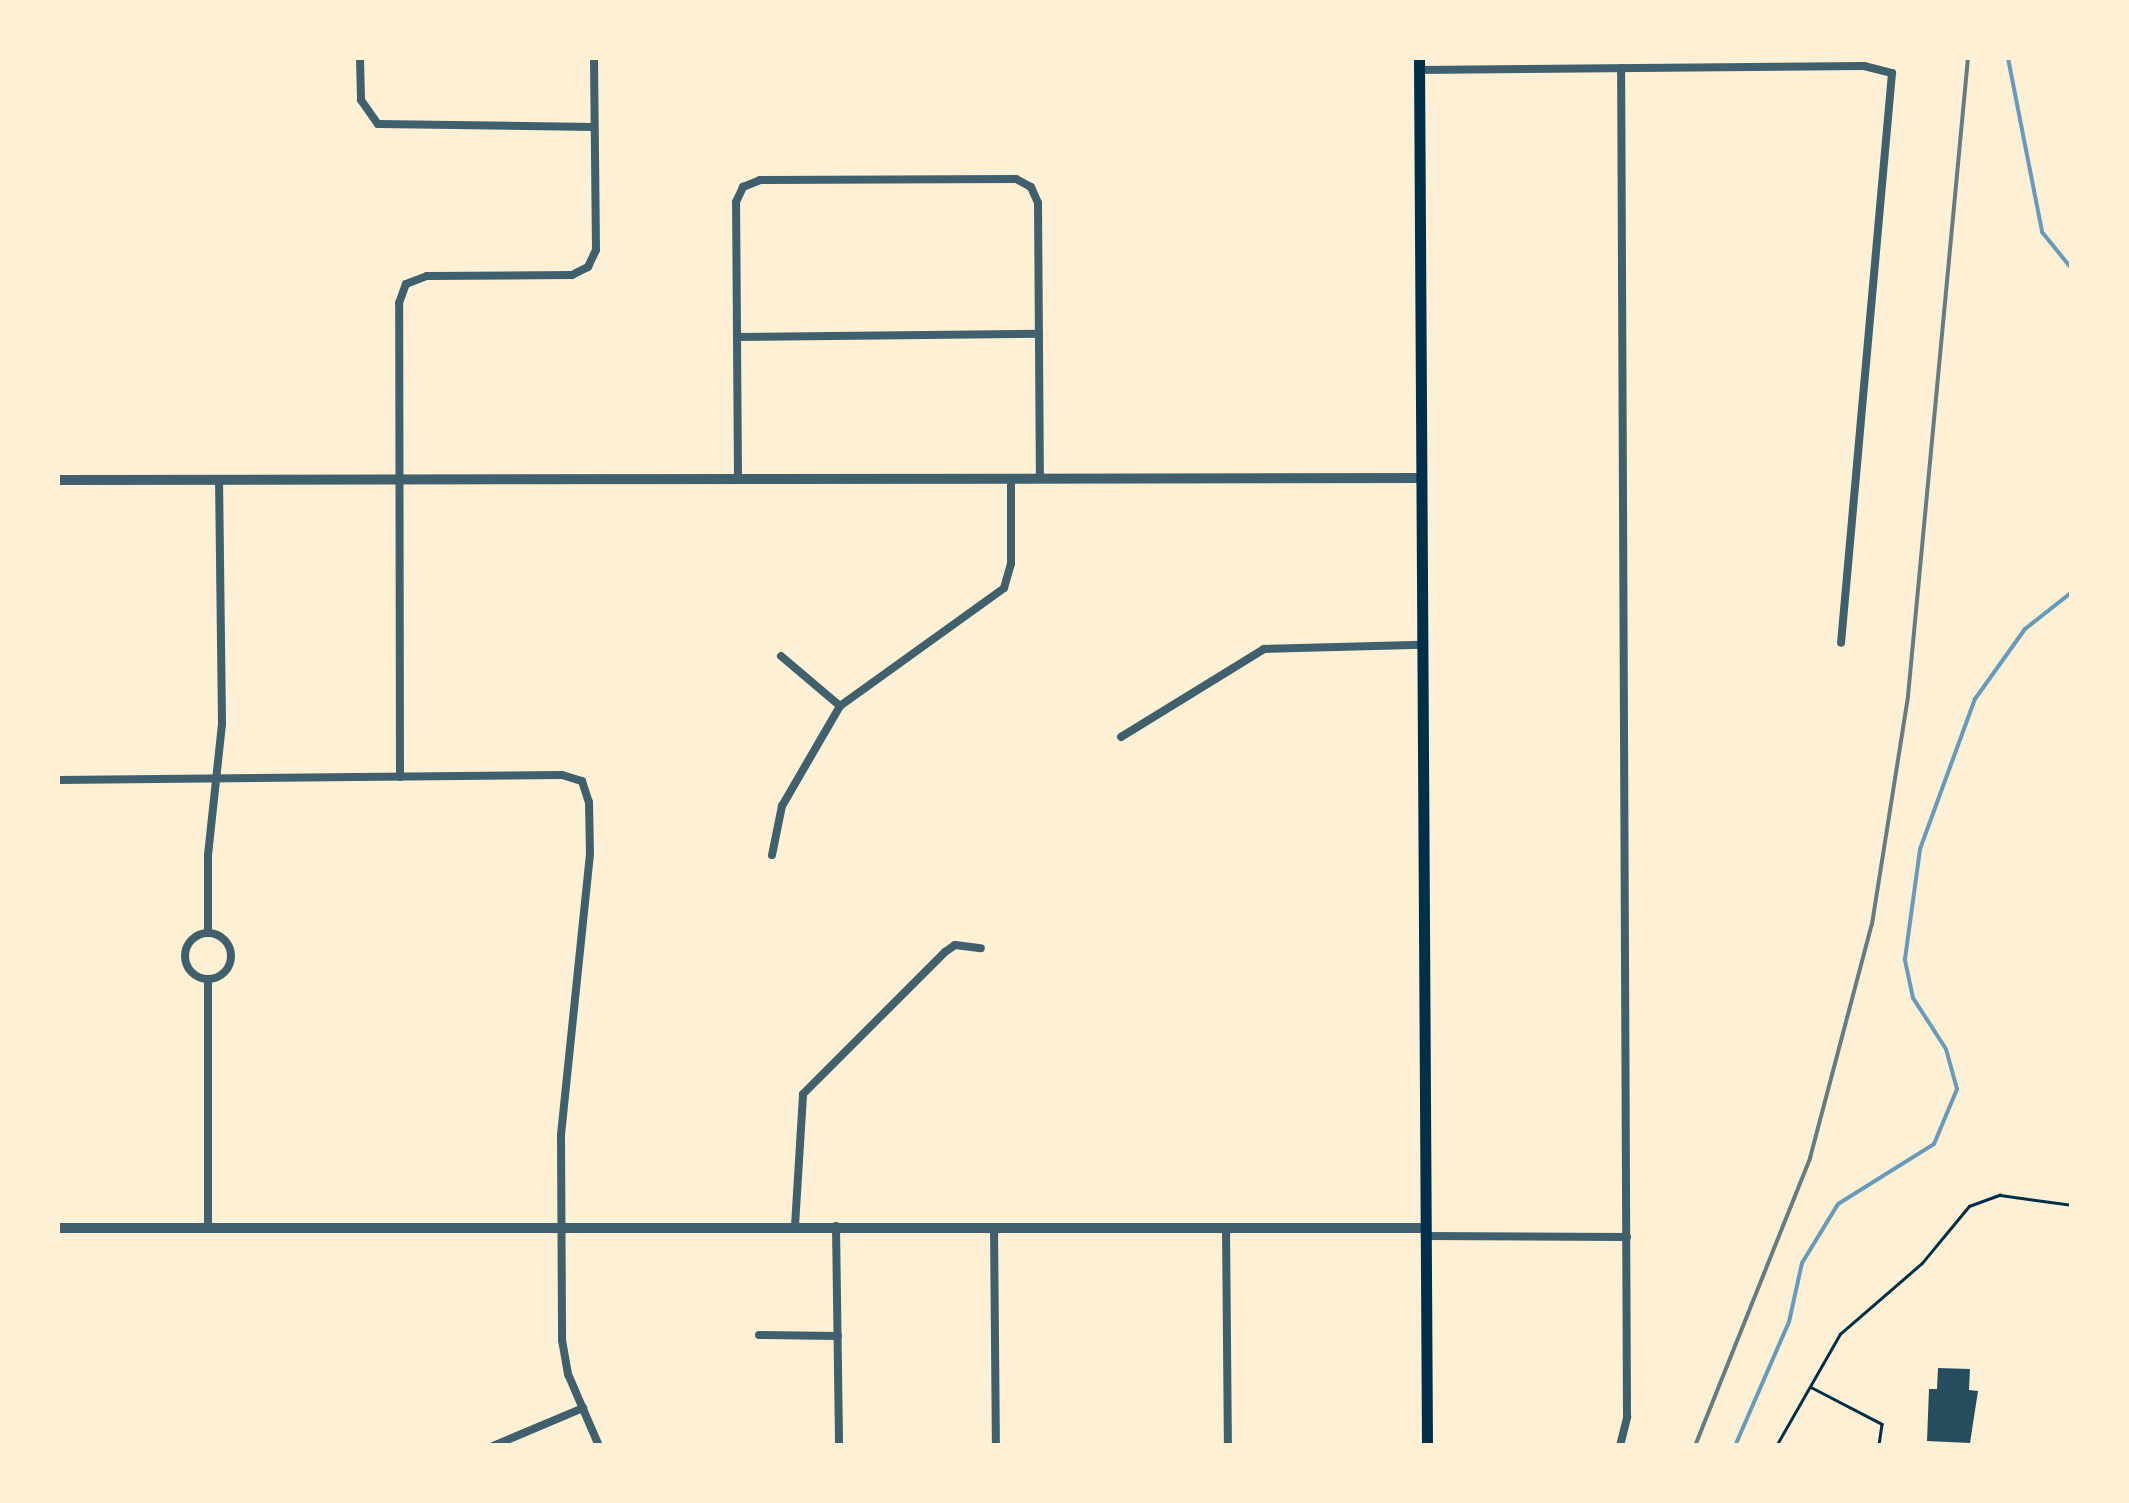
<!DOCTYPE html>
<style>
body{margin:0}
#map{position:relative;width:2129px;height:1503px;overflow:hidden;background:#fdf0d5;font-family:"Roboto Condensed",sans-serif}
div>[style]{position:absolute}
.stream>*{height:4px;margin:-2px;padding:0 2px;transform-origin:2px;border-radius:2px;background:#669bbc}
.building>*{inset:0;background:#264d5e}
.path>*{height:2.5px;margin:-1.25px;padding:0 1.25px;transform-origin:1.25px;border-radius:1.25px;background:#003049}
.minor>*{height:8px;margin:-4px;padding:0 4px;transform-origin:4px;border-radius:4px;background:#3f606c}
.minor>.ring{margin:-4px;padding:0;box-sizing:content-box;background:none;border:8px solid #3f606c;border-radius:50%}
.tertiary>*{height:10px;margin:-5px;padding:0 5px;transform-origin:5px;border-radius:5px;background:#3f606c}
.secondary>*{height:11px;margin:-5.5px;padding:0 5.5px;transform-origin:5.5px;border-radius:5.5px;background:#003049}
.rail>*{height:4px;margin:-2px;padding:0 2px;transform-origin:2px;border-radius:2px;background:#657d81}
span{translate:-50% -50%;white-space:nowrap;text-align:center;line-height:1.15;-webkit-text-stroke:10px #fdf0d5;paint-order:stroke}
.frame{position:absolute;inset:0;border:60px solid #fdf0d5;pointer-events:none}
</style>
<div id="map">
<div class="stream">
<div style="left:2008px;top:58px;width:177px;rotate:78.9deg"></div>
<div style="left:2042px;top:232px;width:48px;rotate:51deg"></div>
<div style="left:1735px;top:1446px;width:135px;rotate:-66.5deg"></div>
<div style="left:1789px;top:1322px;width:60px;rotate:-77.6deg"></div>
<div style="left:1802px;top:1263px;width:69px;rotate:-58.6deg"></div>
<div style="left:1838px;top:1204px;width:113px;rotate:-32deg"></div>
<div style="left:1934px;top:1144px;width:60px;rotate:-67.3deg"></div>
<div style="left:1957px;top:1089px;width:41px;rotate:-105.4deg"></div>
<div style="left:1946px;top:1049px;width:61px;rotate:-122.9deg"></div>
<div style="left:1913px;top:998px;width:40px;rotate:-102deg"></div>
<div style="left:1905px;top:959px;width:111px;rotate:-82.2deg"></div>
<div style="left:1920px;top:849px;width:160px;rotate:-69.9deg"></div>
<div style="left:1975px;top:699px;width:86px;rotate:-54.5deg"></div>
<div style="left:2025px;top:629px;width:60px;rotate:-38.2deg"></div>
</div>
<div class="building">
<div style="clip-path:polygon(1938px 1368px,1970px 1369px,1969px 1390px,1978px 1391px,1970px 1443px,1927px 1441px,1929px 1389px,1937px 1389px)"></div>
</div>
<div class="path">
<div style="left:1811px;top:1387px;width:80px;rotate:27.5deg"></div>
<div style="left:1882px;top:1424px;width:22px;rotate:98deg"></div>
<div style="left:1776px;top:1446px;width:129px;rotate:-60.3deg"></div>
<div style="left:1840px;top:1334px;width:108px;rotate:-40.9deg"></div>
<div style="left:1922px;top:1263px;width:74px;rotate:-50.5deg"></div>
<div style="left:1969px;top:1206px;width:33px;rotate:-20deg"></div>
<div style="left:2000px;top:1195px;width:73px;rotate:7.9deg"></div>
</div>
<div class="minor">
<div style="left:360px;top:58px;width:42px;rotate:88.6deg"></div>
<div style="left:361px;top:100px;width:29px;rotate:55deg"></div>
<div style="left:378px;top:124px;width:216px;rotate:0.8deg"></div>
<div style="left:1419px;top:70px;width:445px;rotate:-0.5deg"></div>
<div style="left:1864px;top:66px;width:29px;rotate:14deg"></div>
<div style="left:1892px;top:73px;width:572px;rotate:95.11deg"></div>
<div style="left:737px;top:337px;width:302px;rotate:-0.6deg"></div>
<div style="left:738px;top:479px;width:277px;rotate:-90.4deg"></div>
<div style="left:736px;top:202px;width:17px;rotate:-65deg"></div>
<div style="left:743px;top:187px;width:18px;rotate:-22deg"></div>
<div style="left:760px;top:180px;width:256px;rotate:-0.2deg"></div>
<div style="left:1016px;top:179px;width:17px;rotate:28deg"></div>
<div style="left:1031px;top:187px;width:17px;rotate:66deg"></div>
<div style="left:1038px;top:203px;width:276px;rotate:89.6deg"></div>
<div style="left:781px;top:656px;width:77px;rotate:40.3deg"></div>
<div style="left:1121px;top:737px;width:168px;rotate:-31.6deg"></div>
<div style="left:1264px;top:649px;width:158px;rotate:-1.5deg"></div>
<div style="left:400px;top:777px;width:474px;rotate:-90.1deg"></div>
<div style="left:399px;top:303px;width:20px;rotate:-70deg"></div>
<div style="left:406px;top:284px;width:22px;rotate:-21deg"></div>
<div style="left:427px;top:276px;width:145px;rotate:-0.4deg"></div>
<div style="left:572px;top:275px;width:18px;rotate:-27deg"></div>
<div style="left:588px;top:267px;width:19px;rotate:-65deg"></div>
<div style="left:596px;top:250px;width:192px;rotate:-90.6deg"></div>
<div style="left:58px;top:780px;width:504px;rotate:-0.57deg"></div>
<div style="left:562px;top:775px;width:21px;rotate:17deg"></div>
<div style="left:582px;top:781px;width:22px;rotate:72deg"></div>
<div style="left:589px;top:802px;width:52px;rotate:88.9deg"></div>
<div style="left:590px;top:854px;width:283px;rotate:95.9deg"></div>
<div style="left:561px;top:1136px;width:204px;rotate:89.7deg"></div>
<div style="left:562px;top:1340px;width:35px;rotate:80deg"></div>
<div style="left:568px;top:1374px;width:78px;rotate:66.7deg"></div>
<div style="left:772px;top:855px;width:50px;rotate:-78.5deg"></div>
<div style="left:782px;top:806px;width:116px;rotate:-59.9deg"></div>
<div style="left:840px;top:706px;width:202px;rotate:-35.7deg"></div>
<div style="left:1004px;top:588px;width:25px;rotate:-74deg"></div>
<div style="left:1011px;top:564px;width:85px;rotate:-90deg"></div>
<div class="ring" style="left:185px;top:933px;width:38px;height:38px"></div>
<div style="left:208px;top:933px;width:78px;rotate:-90deg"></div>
<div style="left:208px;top:855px;width:133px;rotate:-83.9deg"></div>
<div style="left:222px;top:723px;width:244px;rotate:-90.7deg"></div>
<div style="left:208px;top:979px;width:246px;rotate:90deg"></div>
<div style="left:795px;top:1226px;width:132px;rotate:-86.5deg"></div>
<div style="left:803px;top:1094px;width:201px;rotate:-45deg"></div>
<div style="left:945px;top:952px;width:12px;rotate:-35deg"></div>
<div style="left:955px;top:945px;width:26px;rotate:7deg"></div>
<div style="left:836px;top:1226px;width:220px;rotate:89.2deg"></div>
<div style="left:994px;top:1227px;width:219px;rotate:89.5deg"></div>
<div style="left:1226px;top:1227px;width:219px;rotate:89.5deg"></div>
<div style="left:1425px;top:1236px;width:202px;rotate:0.3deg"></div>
<div style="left:759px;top:1335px;width:79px;rotate:0.7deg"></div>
<div style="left:493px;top:1446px;width:98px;rotate:-22.9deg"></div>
<div style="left:1620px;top:1446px;width:30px;rotate:-76deg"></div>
<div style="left:1627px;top:1417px;width:1349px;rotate:-90.25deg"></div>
</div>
<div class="tertiary">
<div style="left:58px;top:480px;width:1364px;rotate:-0.08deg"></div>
<div style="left:58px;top:1228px;width:1367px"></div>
</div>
<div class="secondary">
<div style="left:1419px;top:58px;width:1388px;rotate:89.67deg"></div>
</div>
<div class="rail">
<div style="left:1695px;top:1446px;width:310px;rotate:-68.2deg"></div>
<div style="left:1810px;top:1158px;width:242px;rotate:-75.2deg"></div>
<div style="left:1872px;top:924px;width:231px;rotate:-81deg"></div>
<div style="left:1908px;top:696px;width:641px;rotate:-84.63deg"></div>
</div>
<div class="frame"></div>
</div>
